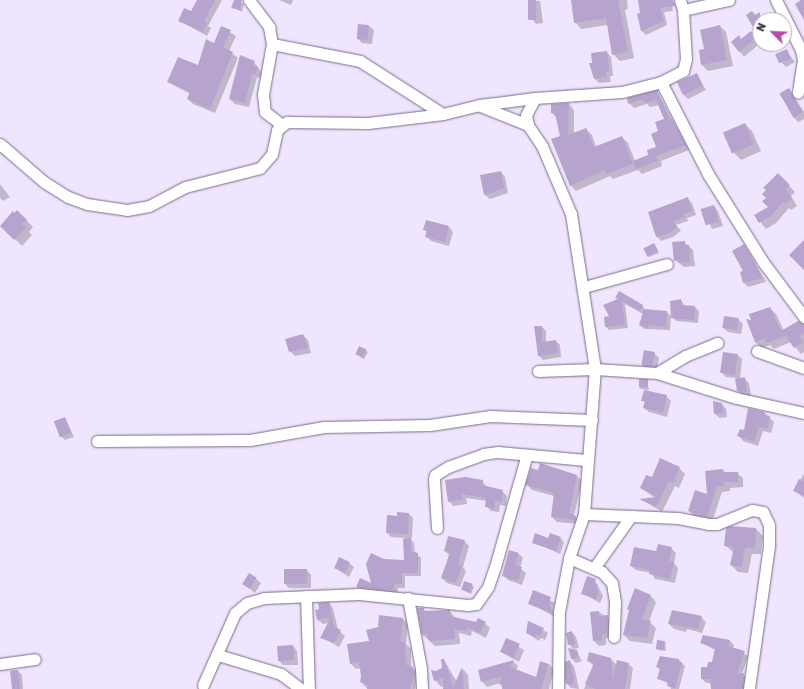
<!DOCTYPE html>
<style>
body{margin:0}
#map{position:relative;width:804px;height:689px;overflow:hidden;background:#f0e5fe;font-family:Rubik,sans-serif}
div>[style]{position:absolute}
.shadow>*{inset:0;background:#0003;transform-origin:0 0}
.building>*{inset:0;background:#b7a4ce;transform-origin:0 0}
.roads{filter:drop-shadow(0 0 1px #796c88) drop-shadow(0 0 1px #796c88)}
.street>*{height:11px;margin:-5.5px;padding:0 5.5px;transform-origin:5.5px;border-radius:5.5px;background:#fff}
span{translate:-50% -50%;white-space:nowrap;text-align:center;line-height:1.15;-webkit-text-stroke:3px #fff;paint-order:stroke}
.north{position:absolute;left:752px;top:12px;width:40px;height:40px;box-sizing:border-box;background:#fff;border:1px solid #aeabb0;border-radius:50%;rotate:294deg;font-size:11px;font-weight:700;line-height:16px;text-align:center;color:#342e3a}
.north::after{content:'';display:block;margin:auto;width:14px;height:18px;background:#b54aaa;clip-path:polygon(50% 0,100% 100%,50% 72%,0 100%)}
</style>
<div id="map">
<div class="shadow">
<div style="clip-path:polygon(198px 0,222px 0,208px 26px,211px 28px,207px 36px,180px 21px,192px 13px)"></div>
<div style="clip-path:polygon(235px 0,244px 4px,242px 12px,233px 7px)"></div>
<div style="clip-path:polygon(279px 0,293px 0,291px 5px)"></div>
<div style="clip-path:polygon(529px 0,540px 1px,543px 23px,536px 24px,532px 19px)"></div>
<div style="clip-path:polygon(572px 0,627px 0,628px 9px,625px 10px,634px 58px,620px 61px,613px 54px,608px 25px,581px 29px,575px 22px)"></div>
<div style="clip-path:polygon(639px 0,671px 0,673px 11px,664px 12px,667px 25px,646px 35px,642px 31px,638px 15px,641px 14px)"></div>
<div style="clip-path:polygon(752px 12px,762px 20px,760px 20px,759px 33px,754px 28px)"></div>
<div style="clip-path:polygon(359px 25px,369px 26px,374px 30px,372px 44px,362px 43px,357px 38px)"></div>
<div style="clip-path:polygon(720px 26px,726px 32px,733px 66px,708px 71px,702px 65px,705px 50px)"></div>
<div style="clip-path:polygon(222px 27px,236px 36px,229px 51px,238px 58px,215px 113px,193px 104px,188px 99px,190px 94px,168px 82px,198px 67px,214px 44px)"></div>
<div style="left:755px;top:37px;width:8px;height:21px;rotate:50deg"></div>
<div style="clip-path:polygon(786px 51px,795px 62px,786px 67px,782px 63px)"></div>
<div style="clip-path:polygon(607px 52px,611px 57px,613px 76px,610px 76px,611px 82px,599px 83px,594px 78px)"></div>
<div style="clip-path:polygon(254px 62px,262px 73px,260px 78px,257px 77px,249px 107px,235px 104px,230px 99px)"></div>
<div style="clip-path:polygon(697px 75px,706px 90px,688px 99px,683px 94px)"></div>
<div style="clip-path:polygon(789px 89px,804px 112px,804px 119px,798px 122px,793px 117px)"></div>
<div style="clip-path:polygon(657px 91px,689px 150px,661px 161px,662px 166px,642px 174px,638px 170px,613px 179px,610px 176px,576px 191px,570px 185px,556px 117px,552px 113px,569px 104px,574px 110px,574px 134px,586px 129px,592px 135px,596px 147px,622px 137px,628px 143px,635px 161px,650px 156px,658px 148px,660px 132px,665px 120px,659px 105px,650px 107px,647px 104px,634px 108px,629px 103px)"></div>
<div style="clip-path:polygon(745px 124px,752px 131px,761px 151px,741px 160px,734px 153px)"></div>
<div style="clip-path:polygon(501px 172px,505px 177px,508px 193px,490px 199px,485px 195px,482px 176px)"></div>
<div style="clip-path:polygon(778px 174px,795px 192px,791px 196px,797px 206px,791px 210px,789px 208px,776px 223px,766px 229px,755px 215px,770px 207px,767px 198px)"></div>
<div style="clip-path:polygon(0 184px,10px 197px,3px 201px,0 198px)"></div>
<div style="clip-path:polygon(687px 198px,692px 203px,696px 215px,687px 218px,688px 221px,676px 225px,681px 231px,673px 237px,661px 241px,657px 237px)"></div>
<div style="clip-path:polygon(714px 206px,718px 211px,723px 226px,712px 229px,703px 210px)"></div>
<div style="clip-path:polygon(17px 211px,33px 227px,29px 232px,32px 235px,22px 246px,2px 226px)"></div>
<div style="clip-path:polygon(427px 221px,449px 227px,453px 232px,449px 246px,431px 241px,426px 236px)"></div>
<div style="clip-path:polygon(684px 242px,693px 250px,695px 266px,684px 267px,675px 260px)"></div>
<div style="clip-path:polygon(654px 244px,659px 253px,649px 257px,647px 255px)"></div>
<div style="clip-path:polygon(743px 245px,748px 250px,766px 282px,748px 287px,744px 283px,741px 272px,745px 271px)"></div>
<div style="clip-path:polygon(619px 300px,643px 306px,645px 310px,667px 312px,671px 316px,670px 330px,644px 329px,640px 325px,643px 314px,625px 304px,628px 328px,609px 330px,606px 327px)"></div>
<div style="clip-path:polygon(681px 300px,685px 307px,695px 307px,699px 311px,698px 323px,676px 321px,672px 317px)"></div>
<div style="clip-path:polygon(770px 308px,776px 314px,784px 331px,804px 328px,804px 352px,801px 354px,791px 342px,774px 349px,770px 345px,762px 348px,755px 342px,748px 320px,753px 321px)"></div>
<div style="clip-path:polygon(738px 319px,743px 324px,741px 334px,728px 332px,724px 328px)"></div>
<div style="clip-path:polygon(542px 327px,546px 331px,546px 343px,556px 341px,560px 345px,561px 357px,543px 360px,539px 356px)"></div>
<div style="clip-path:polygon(303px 335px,308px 340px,311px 353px,295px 356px,290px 351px)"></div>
<div style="clip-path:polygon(359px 347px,368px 352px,364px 359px,356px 354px)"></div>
<div style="clip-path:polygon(654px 353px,659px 358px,657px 370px,647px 369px,642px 365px)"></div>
<div style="clip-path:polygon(738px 355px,742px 359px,740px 379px,744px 378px,749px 383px,751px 396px,743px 395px,738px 391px,736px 378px,726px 377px,722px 373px)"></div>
<div style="clip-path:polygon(647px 380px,649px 390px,641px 389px,639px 387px)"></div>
<div style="clip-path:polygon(666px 396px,671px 401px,667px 417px,649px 412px,644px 408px,646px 403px,642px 400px)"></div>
<div style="clip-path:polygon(722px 404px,726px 409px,727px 417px,720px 418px,715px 414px)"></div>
<div style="clip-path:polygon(764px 412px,774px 422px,771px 433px,763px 431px,758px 446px,743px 441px,739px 436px)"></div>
<div style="clip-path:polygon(65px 418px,74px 437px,65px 440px,61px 436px)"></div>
<div style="clip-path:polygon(541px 464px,576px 475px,582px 481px,574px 516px,581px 522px,580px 524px,557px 522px,552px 517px,554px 496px,532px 490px,527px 485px,539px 471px)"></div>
<div style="clip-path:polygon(679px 468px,685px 474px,679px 488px,675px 486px,662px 512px,641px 499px,655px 498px,641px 488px,652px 479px)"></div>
<div style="clip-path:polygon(723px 470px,726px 473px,737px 473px,743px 478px,743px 487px,730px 488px,730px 491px,722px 492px,712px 522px,695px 517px,689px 511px,708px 495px)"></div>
<div style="clip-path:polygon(804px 474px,804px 498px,794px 490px)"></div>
<div style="clip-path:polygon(482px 481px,487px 487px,502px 491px,507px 496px,506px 506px,500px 505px,499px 512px,491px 511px,486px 506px,487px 501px,466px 498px,467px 504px,453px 506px,449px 501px)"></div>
<div style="clip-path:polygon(409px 514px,413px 518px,412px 538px,410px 538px,414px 543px,415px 553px,421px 558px,421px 576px,405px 576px,405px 588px,398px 588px,397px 594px,361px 591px,357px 587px,372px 584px,384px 560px,405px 561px,404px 538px,391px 537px,387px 533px,398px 517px)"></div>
<div style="clip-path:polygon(727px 529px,756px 529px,763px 536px,761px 554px,752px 554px,748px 573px,738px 572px,731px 565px,734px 553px,726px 546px)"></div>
<div style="clip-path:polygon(560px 538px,564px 542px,560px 554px,533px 542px)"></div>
<div style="clip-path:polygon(464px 541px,469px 546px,463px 567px,466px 571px,460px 587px,447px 583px,442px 578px,449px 555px,445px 551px)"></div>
<div style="clip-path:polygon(671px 548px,676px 553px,674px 563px,678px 568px,675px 583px,655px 579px,651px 573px,636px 570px,631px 566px,657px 552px)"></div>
<div style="clip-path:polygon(519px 554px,523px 558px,520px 568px,526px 573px,522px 585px,508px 580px,503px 575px)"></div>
<div style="clip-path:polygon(349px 563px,354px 567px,349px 577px,335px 568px)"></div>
<div style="clip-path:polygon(307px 570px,311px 575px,311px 588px,289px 588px,284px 583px)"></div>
<div style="clip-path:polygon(256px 579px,261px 583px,255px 593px,243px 584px)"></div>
<div style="clip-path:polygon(595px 580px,603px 596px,600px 603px,582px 593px)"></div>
<div style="clip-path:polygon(472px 585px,474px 587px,471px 594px,462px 590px)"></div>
<div style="clip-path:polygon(534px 592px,555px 603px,553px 608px,555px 617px,529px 603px)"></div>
<div style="clip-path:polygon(651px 596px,656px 602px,649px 622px,656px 628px,652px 644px,630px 641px,624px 635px)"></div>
<div style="clip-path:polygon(329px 603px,333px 608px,338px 630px,345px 636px,339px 647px,322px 637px,329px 623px,323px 624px,318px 620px,321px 610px)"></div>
<div style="clip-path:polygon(423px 609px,427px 612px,450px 611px,455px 618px,477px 624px,485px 623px,490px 628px,486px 638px,472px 631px,471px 636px,459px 633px,460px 644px,435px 646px,423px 635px)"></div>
<div style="clip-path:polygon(599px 612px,612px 621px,611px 637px,606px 638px,606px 645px,599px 646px,594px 641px,591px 613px)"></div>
<div style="clip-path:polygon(701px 617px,706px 622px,702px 633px,687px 629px,686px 632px,674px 629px,669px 624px)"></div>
<div style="clip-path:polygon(403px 619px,408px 624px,406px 644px,411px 649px,411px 667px,417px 671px,415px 689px,368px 689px,361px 682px,361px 668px,356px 669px,350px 663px,370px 641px)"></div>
<div style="clip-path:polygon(529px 622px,548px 633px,545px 640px,541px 638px,539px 641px,527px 633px)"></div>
<div style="clip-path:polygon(572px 632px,576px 637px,579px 648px,573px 649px,569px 644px)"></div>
<div style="clip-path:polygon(506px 639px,524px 650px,519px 662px,501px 652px)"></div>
<div style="clip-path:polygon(730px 641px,734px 645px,733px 648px,748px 656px,742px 674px,748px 678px,746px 689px,712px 689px,711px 683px,706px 683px,702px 679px,713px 663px,715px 650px,702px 643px)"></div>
<div style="clip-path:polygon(665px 642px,666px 651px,658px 650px,656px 648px)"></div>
<div style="clip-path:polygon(293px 646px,297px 651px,298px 665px,283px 665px,278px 660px)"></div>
<div style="clip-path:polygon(576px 651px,582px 661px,576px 663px,571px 658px)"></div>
<div style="clip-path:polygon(611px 659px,617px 665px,628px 664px,633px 668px,630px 689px,584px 689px,594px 666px,588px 661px)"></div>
<div style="clip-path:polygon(444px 660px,457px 682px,463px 669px,468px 675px,469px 689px,445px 689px,444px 686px,441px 687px,435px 680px,436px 672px,443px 668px)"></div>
<div style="clip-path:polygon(679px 660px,685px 666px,679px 689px,671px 689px,669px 684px,658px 678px,660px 670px,657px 667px)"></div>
<div style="clip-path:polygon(513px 661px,518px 666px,516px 670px,537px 679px,549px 664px,554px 670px,549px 689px,503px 689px,500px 683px,487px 687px,482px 681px)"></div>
<div style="clip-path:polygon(570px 662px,574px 666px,579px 689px,571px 688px,567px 684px)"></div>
<div style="clip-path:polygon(18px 671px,22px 675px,23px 689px,13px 689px,11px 673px)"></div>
</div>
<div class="building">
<div style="clip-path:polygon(197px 0,215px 0,204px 21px,207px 23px,203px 32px,178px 21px,184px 8px,191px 11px)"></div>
<div style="clip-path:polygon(234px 0,242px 0,240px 10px,231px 8px)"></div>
<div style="left:528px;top:0;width:8px;height:20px"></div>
<div style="clip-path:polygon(571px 0,618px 0,628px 52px,612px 55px,606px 18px,574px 23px)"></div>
<div style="clip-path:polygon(638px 0,673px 0,675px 6px,660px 8px,664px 21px,641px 31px,637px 14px,640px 13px)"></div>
<div style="clip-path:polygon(801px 0,804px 0,804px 20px,795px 4px)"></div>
<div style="clip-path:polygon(752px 11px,755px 15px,760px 12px,760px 25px,754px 29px,746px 15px)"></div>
<div style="left:358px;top:24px;width:11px;height:15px;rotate:5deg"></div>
<div style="clip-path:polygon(720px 25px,727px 60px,701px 65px,699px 50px,704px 49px,700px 30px)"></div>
<div style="clip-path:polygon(221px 26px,231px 30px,223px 47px,233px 52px,210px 109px,187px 99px,190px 92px,167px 82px,178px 57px,198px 65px,206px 39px,214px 43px)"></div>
<div style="clip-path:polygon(751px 31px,756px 38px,739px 52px,731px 42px,739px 35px,741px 39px)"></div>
<div style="left:787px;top:49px;width:10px;height:13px;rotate:66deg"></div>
<div style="clip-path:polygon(607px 51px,609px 71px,606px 72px,607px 77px,594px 79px,589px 63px,592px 63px,591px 53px)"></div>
<div style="clip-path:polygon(240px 55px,255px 61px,253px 65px,258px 67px,255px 75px,252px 73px,245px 103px,229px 99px)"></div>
<div style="left:697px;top:73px;width:14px;height:22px;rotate:65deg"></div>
<div style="left:789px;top:88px;width:28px;height:11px;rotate:60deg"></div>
<div style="clip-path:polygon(657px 90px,670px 120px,672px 119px,686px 145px,656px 156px,658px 161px,636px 169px,633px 161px,648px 155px,647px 150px,656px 147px,651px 134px,658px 131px,655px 122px,664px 119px,656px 100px,644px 103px,643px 99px,628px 104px,627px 98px)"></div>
<div style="clip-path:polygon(569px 103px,568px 135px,586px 128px,594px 147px,622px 136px,633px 164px,607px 174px,605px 170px,570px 186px,551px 139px,560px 136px,555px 113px,551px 113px,551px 104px)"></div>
<div style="left:745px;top:123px;width:23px;height:24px;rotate:67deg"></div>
<div style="clip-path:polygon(501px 171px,504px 188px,484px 195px,480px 175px)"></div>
<div style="clip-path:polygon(778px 173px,790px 185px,786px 189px,792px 199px,785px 204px,783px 202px,770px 217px,759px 223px,754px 215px,768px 207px,762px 201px,766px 198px,762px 194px,766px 190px,763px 188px)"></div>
<div style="clip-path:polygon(688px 197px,692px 211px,684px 214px,685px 217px,673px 221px,677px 227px,669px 233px,656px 237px,648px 212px)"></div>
<div style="left:714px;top:205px;width:17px;height:14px;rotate:73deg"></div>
<div style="clip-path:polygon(17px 210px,27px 220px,22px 224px,26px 228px,14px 240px,0 226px,13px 211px,14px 213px)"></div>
<div style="clip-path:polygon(426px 220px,449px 226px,445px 242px,425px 237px,427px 231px,423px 230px)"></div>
<div style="clip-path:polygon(804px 240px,804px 270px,789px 255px)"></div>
<div style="clip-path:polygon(685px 241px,685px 245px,689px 245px,690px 262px,679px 263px,679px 260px,674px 261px,672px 242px)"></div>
<div style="left:654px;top:243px;width:9px;height:12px;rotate:63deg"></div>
<div style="clip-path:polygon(744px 244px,763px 278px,743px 283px,740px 272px,743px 271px,732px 251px)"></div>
<div style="clip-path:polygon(619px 291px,643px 305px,640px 311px,622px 301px,625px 325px,605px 327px,604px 317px,609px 316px,603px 305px,618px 299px,615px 298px)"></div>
<div style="clip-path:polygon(681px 299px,682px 305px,695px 306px,694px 320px,671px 318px,670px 301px)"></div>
<div style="clip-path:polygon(770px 307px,781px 331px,798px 321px,804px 324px,804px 333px,799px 336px,803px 342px,794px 348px,786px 336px,766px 343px,765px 338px,755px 342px,746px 319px,751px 320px,749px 314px)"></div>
<div style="clip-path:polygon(644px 309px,667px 311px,666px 327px,649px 325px,648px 328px,639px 325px)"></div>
<div style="left:724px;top:316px;width:15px;height:12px;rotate:8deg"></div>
<div style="clip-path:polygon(534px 326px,542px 326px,542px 342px,556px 340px,558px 353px,538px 356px)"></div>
<div style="clip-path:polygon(303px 334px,308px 348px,289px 352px,285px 339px)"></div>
<div style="left:359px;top:346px;width:8px;height:9px;rotate:23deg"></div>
<div style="left:644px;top:350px;width:11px;height:15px;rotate:10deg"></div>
<div style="left:723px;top:352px;width:15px;height:21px;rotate:8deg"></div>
<div style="clip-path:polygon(745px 377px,747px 392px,737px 391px,735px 379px)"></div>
<div style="left:639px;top:379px;width:9px;height:8px"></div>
<div style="clip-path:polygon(644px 390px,667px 395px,663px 413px,643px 408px,645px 401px,641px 401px)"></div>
<div style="clip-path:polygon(713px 401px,722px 403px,723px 413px,714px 414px)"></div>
<div style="clip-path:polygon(748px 408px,765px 412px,764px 415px,770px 416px,767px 429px,759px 427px,754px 442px,737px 436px,740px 429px,744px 430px)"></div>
<div style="left:65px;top:417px;width:17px;height:12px;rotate:69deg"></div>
<div style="clip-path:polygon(660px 458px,680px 467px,673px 483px,669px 481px,656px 507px,639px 499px,657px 497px,640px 488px,646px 475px,652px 477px)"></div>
<div style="clip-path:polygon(540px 463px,577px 475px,569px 513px,576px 516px,575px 520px,551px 517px,554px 493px,525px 485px,531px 468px,538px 470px)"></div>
<div style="clip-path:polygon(723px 469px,723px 472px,738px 472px,738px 482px,724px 482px,725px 486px,717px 487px,707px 517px,688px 511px,695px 490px,707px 494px,705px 471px)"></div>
<div style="clip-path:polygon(465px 477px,483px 480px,482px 485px,503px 490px,502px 502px,495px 501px,495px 508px,485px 507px,486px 498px,462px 494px,463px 499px,448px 502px,445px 480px)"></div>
<div style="clip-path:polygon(799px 479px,804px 481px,804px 496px,793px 491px)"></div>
<div style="clip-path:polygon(397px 512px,409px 513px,408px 534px,386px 533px,387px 515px,397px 516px)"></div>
<div style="clip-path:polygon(730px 526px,756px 528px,755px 548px,745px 548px,742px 567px,730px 565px,734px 547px,724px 546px,726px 528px)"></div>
<div style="clip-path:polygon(535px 533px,548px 538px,550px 533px,561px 537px,556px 551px,532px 543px)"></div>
<div style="clip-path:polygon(448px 536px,465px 540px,458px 564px,462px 565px,456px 583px,441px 578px,450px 553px,444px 551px)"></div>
<div style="clip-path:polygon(411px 538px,411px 551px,418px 553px,418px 573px,402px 573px,402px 584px,395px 584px,393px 590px,356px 587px,360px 578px,371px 583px,366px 564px,371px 553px,384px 559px,404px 560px,403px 539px)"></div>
<div style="clip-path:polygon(658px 544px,672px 547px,669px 561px,674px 562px,670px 579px,649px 574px,650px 570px,630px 566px,634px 547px,656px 551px)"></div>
<div style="clip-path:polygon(509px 550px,519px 553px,515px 565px,522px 567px,518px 581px,502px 576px)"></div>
<div style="left:339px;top:557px;width:12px;height:12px;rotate:24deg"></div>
<div style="left:284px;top:569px;width:23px;height:15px"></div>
<div style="left:249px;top:573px;width:9px;height:13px;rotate:32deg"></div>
<div style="clip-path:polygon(587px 576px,596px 579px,594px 583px,598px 585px,596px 589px,599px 590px,596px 599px,581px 594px)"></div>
<div style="left:464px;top:581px;width:9px;height:9px;rotate:18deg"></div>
<div style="clip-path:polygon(635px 588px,651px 595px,642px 619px,651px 621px,647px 638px,623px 635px,629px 610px,627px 609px)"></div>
<div style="clip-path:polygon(533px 590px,551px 597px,549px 603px,552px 613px,528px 604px)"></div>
<div style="clip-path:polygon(329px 602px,334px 627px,341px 630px,334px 643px,320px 638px,331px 617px,317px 620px,315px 610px,319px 609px,318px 603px)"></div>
<div style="clip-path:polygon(417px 608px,424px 608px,424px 611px,450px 610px,450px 616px,476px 622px,478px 618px,486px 622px,480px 633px,467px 627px,466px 631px,454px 629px,455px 639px,429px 641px,427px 634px,422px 635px)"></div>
<div style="clip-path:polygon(672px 610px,702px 616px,698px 629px,668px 624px)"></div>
<div style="clip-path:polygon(599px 611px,599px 616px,608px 615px,607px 633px,602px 634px,602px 640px,593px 641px,590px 612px)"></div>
<div style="clip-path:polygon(379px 615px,403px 618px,400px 642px,405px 642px,406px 665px,413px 667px,414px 676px,410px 689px,367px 689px,368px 685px,360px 682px,361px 676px,359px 662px,350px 664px,347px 644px,369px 641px,366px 630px,378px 627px)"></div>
<div style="clip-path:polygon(528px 621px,544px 628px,540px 636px,536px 634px,535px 637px,526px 633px)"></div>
<div style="clip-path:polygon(572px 631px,575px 644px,568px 645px,566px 633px)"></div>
<div style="clip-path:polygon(703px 635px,730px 640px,728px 646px,745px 651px,737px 674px,744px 673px,742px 689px,711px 689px,710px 679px,701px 679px,701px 667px,707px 667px,708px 662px,712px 662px,715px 648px,700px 643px)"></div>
<div style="left:506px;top:638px;width:15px;height:15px;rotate:23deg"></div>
<div style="left:657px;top:640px;width:8px;height:9px;rotate:7deg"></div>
<div style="left:293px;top:645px;width:15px;height:16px;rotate:86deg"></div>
<div style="clip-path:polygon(568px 648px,577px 650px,579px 657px,571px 659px)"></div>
<div style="clip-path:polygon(589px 652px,611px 658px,613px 678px,617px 660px,629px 663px,625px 689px,596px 689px,585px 684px,594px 663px,587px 661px)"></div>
<div style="clip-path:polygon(660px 656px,679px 659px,679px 662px,682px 662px,675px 688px,667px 686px,668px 682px,657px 679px,660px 668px,656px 667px)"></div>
<div style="clip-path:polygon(441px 659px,444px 659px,449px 674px,452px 675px,450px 676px,453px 688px,462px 667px,464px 689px,443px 689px,443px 678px,434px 681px,431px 670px,436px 671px,442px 668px)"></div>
<div style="clip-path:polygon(514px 660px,510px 667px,536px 677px,540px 661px,549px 664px,541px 689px,502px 689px,503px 685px,499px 684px,502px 676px,481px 682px,478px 670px)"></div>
<div style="clip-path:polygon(570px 660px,574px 679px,573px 685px,566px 684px,565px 679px,565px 662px)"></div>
<div style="left:18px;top:670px;width:19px;height:8px;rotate:84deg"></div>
</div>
<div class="roads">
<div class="street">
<div style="left:249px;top:0;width:34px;rotate:53deg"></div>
<div style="left:269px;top:27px;width:17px;rotate:80deg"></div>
<div style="left:272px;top:44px;width:51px;rotate:100.2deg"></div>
<div style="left:263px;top:94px;width:18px;rotate:84deg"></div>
<div style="left:265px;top:112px;width:20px;rotate:37deg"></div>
<div style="left:776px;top:0;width:56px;rotate:63.4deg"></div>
<div style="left:801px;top:50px;width:10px;rotate:79deg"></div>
<div style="left:803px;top:60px;width:33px;rotate:99deg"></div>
<div style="left:683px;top:10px;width:47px;rotate:-12.3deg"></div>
<div style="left:272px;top:44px;width:90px;rotate:10.9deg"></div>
<div style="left:360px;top:61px;width:98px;rotate:32.6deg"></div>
<div style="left:661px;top:82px;width:103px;rotate:62.9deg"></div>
<div style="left:708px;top:174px;width:104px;rotate:58deg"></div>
<div style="left:763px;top:262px;width:69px;rotate:53.3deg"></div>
<div style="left:480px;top:106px;width:52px;rotate:21.6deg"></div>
<div style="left:0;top:144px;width:58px;rotate:40.8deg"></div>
<div style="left:44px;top:182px;width:28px;rotate:32deg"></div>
<div style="left:68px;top:197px;width:20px;rotate:20deg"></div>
<div style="left:87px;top:204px;width:40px;rotate:8.5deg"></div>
<div style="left:127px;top:210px;width:22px;rotate:-10deg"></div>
<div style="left:149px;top:206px;width:41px;rotate:-27.8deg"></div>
<div style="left:185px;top:187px;width:77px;rotate:-14.2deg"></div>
<div style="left:260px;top:168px;width:18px;rotate:-49deg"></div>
<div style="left:272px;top:154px;width:25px;rotate:-78deg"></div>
<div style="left:277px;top:130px;width:13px;rotate:-39deg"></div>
<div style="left:287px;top:122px;width:81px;rotate:0.7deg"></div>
<div style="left:368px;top:123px;width:76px;rotate:-6.8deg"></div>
<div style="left:443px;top:114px;width:37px;rotate:-14deg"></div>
<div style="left:479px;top:105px;width:56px;rotate:-7.1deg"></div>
<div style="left:584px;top:287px;width:86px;rotate:-15.5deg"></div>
<div style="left:757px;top:351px;width:50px;rotate:19.9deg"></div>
<div style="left:538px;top:371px;width:57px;rotate:-2deg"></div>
<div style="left:595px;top:369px;width:62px;rotate:3.7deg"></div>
<div style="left:657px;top:373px;width:83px;rotate:17.6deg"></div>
<div style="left:736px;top:398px;width:70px;rotate:12.4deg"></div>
<div style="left:657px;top:373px;width:33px;rotate:-31deg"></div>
<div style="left:685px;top:356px;width:35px;rotate:-22deg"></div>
<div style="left:97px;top:441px;width:153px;rotate:-0.4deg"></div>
<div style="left:250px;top:440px;width:75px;rotate:-10deg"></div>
<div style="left:324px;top:427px;width:106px;rotate:-1.1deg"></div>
<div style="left:430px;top:425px;width:61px;rotate:-8.5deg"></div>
<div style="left:490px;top:416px;width:102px;rotate:2.2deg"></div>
<div style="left:584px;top:514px;width:94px;rotate:2.4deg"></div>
<div style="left:678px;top:518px;width:31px;rotate:11deg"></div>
<div style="left:708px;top:524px;width:9px"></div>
<div style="left:717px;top:524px;width:38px;rotate:-22deg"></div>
<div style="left:752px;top:510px;width:11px;rotate:10deg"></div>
<div style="left:763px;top:512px;width:14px;rotate:65deg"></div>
<div style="left:769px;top:525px;width:21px;rotate:90deg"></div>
<div style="left:769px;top:546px;width:144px;rotate:98deg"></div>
<div style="left:437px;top:528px;width:49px;rotate:-93.5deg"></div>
<div style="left:434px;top:479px;width:4px;rotate:-76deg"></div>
<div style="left:435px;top:475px;width:15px;rotate:-32deg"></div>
<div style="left:448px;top:467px;width:37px;rotate:-20deg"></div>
<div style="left:483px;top:454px;width:15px;rotate:-8deg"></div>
<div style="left:498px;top:452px;width:88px;rotate:5.2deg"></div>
<div style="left:569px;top:558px;width:36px;rotate:23deg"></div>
<div style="left:602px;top:572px;width:15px;rotate:48deg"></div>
<div style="left:612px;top:583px;width:19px;rotate:81deg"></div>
<div style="left:615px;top:602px;width:35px;rotate:92deg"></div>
<div style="left:594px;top:568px;width:64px;rotate:-54.6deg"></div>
<div style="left:306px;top:596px;width:93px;rotate:88.2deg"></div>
<div style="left:408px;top:598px;width:72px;rotate:79.6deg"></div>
<div style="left:421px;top:669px;width:20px;rotate:87deg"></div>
<div style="left:218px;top:655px;width:66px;rotate:16.8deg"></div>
<div style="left:281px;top:674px;width:25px;rotate:37deg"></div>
<div style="left:0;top:664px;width:35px;rotate:-8deg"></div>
<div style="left:203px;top:685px;width:79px;rotate:-66deg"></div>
<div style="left:235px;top:613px;width:16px;rotate:-40deg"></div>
<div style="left:247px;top:603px;width:18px;rotate:-16deg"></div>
<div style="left:264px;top:598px;width:95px;rotate:-2.4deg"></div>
<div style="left:359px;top:594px;width:109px;rotate:5.8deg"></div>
<div style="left:467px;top:605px;width:9px;rotate:-6deg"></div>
<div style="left:476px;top:604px;width:21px;rotate:-55deg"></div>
<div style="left:488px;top:587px;width:21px;rotate:-71deg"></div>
<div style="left:495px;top:567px;width:117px;rotate:-74.2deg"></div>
<div style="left:558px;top:689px;width:77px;rotate:-89.3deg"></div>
<div style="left:559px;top:612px;width:55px;rotate:-79.5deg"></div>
<div style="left:569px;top:558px;width:46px;rotate:-71.2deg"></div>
<div style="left:584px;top:514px;width:145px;rotate:-85.7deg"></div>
<div style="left:595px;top:369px;width:157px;rotate:-98.8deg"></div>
<div style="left:571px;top:214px;width:74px;rotate:-113.1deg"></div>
<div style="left:542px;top:146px;width:25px;rotate:-124deg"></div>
<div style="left:528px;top:125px;width:10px;rotate:-101deg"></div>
<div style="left:526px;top:115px;width:19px;rotate:-62deg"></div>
<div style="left:535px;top:98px;width:87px;rotate:-3.9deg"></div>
<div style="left:622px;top:92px;width:40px;rotate:-14.4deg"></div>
<div style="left:661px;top:82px;width:25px;rotate:-27deg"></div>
<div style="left:683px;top:71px;width:12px;rotate:-76deg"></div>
<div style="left:686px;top:59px;width:49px;rotate:-93.5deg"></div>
<div style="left:683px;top:10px;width:10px;rotate:-107deg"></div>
</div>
</div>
<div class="north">N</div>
</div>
